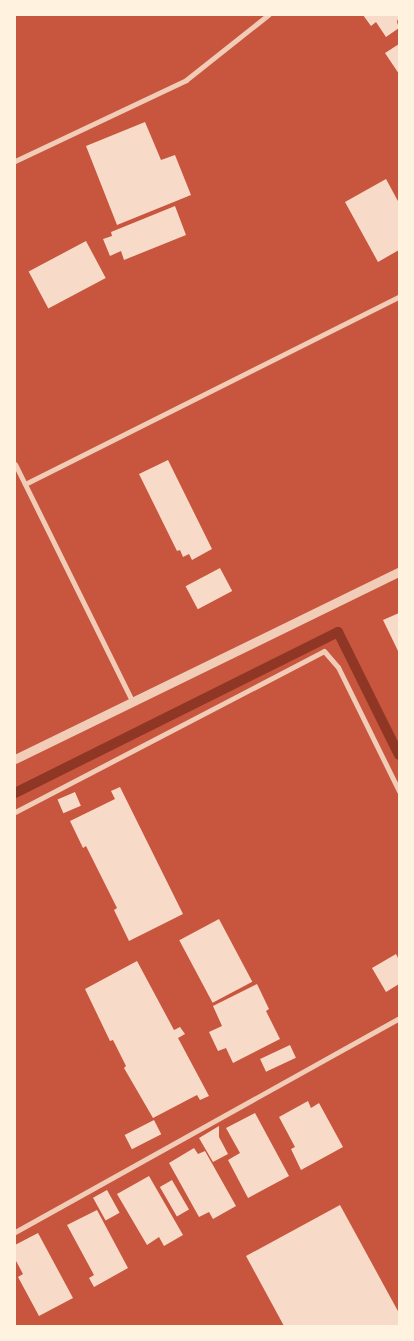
<!DOCTYPE html>
<style>
body{margin:0}
#map{position:relative;width:414px;height:1341px;overflow:hidden;background:#c8553d;font-family:Ubuntu,sans-serif}
div>[style]{position:absolute}
.stream>*{height:10px;margin:-5px;padding:0 5px;transform-origin:5px;border-radius:5px;background:#8f3625}
.building>*{inset:0;background:#f7dbc8;transform-origin:0 0}
.minor>*{height:5px;margin:-2.5px;padding:0 2.5px;transform-origin:2.5px;border-radius:2.5px;background:#f1ccb7}
.tertiary>*{height:9px;margin:-4.5px;padding:0 4.5px;transform-origin:4.5px;border-radius:4.5px;background:#f1ccb7}
span{translate:-50% -50%;white-space:nowrap;text-align:center;line-height:1.15;-webkit-text-stroke:4.5px #fff3e0;paint-order:stroke}
.frame{position:absolute;inset:0;border:16px solid #fff3e0;pointer-events:none}
</style>
<div id="map">
<div class="stream">
<div style="left:15px;top:793px;width:361px;rotate:-26.5deg"></div>
<div style="left:338px;top:632px;width:137px;rotate:63.6deg"></div>
</div>
<div class="building">
<div style="clip-path:polygon(363px 15px,399px 15px,397px 22px,399px 28px,386px 37px,376px 22px,371px 26px)"></div>
<div style="clip-path:polygon(399px 44px,399px 74px,385px 53px)"></div>
<div style="clip-path:polygon(145px 122px,161px 160px,175px 155px,191px 195px,117px 225px,86px 146px)"></div>
<div style="clip-path:polygon(386px 179px,399px 203px,399px 250px,378px 262px,345px 202px)"></div>
<div style="clip-path:polygon(175px 206px,186px 235px,124px 260px,121px 251px,110px 256px,103px 239px,112px 236px,111px 232px)"></div>
<div style="left:86px;top:241px;width:42px;height:65px;rotate:62deg"></div>
<div style="clip-path:polygon(168px 460px,212px 549px,192px 560px,189px 554px,183px 557px,180px 550px,177px 551px,139px 474px)"></div>
<div style="left:220px;top:568px;width:26px;height:39px;rotate:62deg"></div>
<div style="clip-path:polygon(399px 613px,399px 653px,383px 620px)"></div>
<div style="clip-path:polygon(120px 787px,183px 914px,129px 941px,114px 910px,117px 908px,86px 846px,83px 848px,70px 821px,115px 799px,111px 791px)"></div>
<div style="left:75px;top:792px;width:15px;height:19px;rotate:67deg"></div>
<div style="left:219px;top:919px;width:71px;height:45px;rotate:62deg"></div>
<div style="clip-path:polygon(396px 954px,399px 960px,399px 984px,386px 992px,372px 968px)"></div>
<div style="clip-path:polygon(137px 961px,174px 1030px,180px 1027px,185px 1034px,178px 1038px,209px 1096px,200px 1100px,197px 1095px,153px 1118px,124px 1068px,126px 1066px,113px 1040px,110px 1041px,85px 989px)"></div>
<div style="clip-path:polygon(257px 984px,269px 1009px,266px 1011px,280px 1039px,233px 1063px,226px 1048px,218px 1051px,209px 1032px,222px 1026px,213px 1006px)"></div>
<div style="left:290px;top:1045px;width:14px;height:33px;rotate:65deg"></div>
<div style="clip-path:polygon(308px 1101px,311px 1108px,319px 1103px,343px 1147px,301px 1170px,291px 1149px,295px 1147px,279px 1117px)"></div>
<div style="clip-path:polygon(255px 1113px,289px 1176px,248px 1198px,228px 1160px,240px 1153px,226px 1128px)"></div>
<div style="left:154px;top:1120px;width:16px;height:33px;rotate:63deg"></div>
<div style="clip-path:polygon(219px 1126px,219px 1137px,228px 1154px,213px 1162px,199px 1138px)"></div>
<div style="clip-path:polygon(194px 1148px,198px 1154px,205px 1151px,236px 1206px,213px 1219px,209px 1212px,199px 1217px,169px 1163px)"></div>
<div style="clip-path:polygon(149px 1176px,183px 1235px,164px 1246px,159px 1237px,147px 1245px,117px 1194px)"></div>
<div style="left:172px;top:1180px;width:34px;height:14px;rotate:60deg"></div>
<div style="left:107px;top:1190px;width:26px;height:16px;rotate:61deg"></div>
<div style="clip-path:polygon(340px 1205px,399px 1313px,399px 1326px,284px 1326px,246px 1256px)"></div>
<div style="clip-path:polygon(97px 1210px,128px 1268px,94px 1287px,89px 1278px,94px 1275px,67px 1225px)"></div>
<div style="clip-path:polygon(38px 1233px,73px 1298px,39px 1316px,18px 1277px,23px 1274px,15px 1259px,15px 1245px)"></div>
</div>
<div class="minor">
<div style="left:15px;top:161px;width:189px;rotate:-25.3deg"></div>
<div style="left:186px;top:80px;width:105px;rotate:-38.4deg"></div>
<div style="left:15px;top:464px;width:264px;rotate:63.7deg"></div>
<div style="left:25px;top:484px;width:418px;rotate:-26.6deg"></div>
<div style="left:15px;top:812px;width:348px;rotate:-27.5deg"></div>
<div style="left:324px;top:651px;width:21px;rotate:49deg"></div>
<div style="left:338px;top:667px;width:138px;rotate:63.8deg"></div>
<div style="left:15px;top:1232px;width:440px;rotate:-29.1deg"></div>
</div>
<div class="tertiary">
<div style="left:15px;top:759px;width:427px;rotate:-26deg"></div>
</div>
<div class="frame"></div>
</div>
